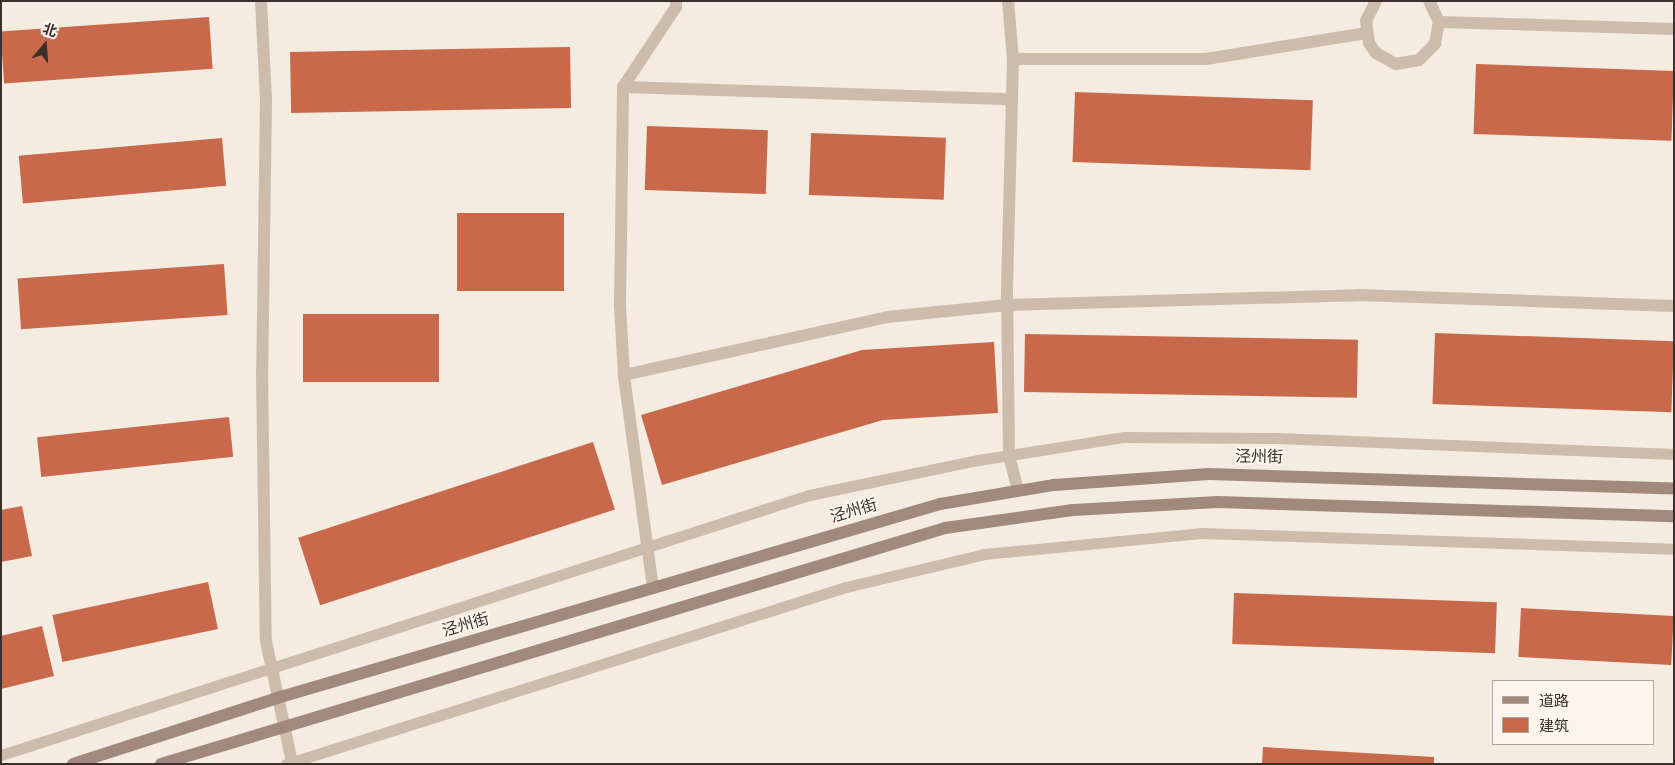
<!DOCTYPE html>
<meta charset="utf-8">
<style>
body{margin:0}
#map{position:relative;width:1675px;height:765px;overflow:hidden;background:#f4ebe1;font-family:"Sofia Sans Condensed","Noto Sans SC",sans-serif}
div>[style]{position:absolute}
.building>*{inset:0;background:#c8694b;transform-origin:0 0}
.lane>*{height:11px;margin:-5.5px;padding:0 5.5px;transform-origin:5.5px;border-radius:5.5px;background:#cdbbac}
.street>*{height:12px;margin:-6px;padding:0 6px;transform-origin:6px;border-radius:6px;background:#cdbbac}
.secondary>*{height:12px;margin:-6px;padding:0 6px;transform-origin:6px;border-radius:6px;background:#a18a7d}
span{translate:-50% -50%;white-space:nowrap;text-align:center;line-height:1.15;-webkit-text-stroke:4px #fbf5ee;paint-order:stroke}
.street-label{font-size:16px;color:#3b302b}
.frame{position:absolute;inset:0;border:2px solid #3b302b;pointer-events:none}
.legend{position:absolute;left:1492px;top:680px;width:162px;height:65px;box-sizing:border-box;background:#fbf5ee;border:1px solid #aea6a0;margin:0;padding:6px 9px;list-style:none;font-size:15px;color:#3b302b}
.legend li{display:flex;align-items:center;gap:10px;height:25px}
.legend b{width:25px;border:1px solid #aea6a0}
.north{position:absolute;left:20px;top:20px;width:50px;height:50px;-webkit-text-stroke:4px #fbf5ee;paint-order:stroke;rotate:18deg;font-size:14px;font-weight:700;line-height:20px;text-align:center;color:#3b302b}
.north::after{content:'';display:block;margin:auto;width:18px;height:22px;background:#3b302b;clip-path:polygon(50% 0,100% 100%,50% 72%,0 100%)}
</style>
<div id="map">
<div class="building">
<div style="left:209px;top:17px;width:52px;height:209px;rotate:86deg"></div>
<div style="left:570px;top:47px;width:61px;height:280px;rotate:89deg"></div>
<div style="left:1476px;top:64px;width:198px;height:70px;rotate:2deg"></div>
<div style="left:1075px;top:92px;width:238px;height:70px;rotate:2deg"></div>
<div style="left:647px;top:126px;width:121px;height:64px;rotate:2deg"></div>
<div style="left:811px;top:133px;width:135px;height:62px;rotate:2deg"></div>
<div style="left:222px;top:138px;width:48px;height:204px;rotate:85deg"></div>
<div style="left:457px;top:213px;width:107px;height:78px"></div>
<div style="left:224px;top:264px;width:51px;height:207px;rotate:86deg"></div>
<div style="left:439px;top:314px;width:68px;height:136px;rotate:90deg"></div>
<div style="left:1435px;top:333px;width:239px;height:71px;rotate:2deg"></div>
<div style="left:1025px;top:334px;width:333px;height:58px;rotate:1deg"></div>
<div style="clip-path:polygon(994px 342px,998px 413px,883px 420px,662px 485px,641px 415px,862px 350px)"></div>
<div style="left:229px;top:417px;width:40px;height:193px;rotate:84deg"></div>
<div style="left:593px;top:442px;width:71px;height:310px;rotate:72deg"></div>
<div style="clip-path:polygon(22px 506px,32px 556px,1px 562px,1px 510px)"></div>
<div style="left:208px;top:582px;width:48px;height:159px;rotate:78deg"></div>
<div style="left:1234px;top:593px;width:263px;height:51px;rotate:2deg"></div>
<div style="left:1521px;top:608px;width:153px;height:49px;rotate:3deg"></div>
<div style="clip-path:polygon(42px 626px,54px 676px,1px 689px,1px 636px)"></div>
<div style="clip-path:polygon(1263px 747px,1434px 757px,1434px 764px,1262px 764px)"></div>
</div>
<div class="lane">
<div style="left:1px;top:755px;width:849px;rotate:-17.84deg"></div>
<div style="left:809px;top:495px;width:173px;rotate:-11.7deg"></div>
<div style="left:978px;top:460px;width:148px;rotate:-9deg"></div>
<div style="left:1124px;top:437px;width:153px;rotate:0.4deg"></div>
<div style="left:1277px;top:438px;width:397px;rotate:2.3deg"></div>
<div style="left:286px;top:764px;width:587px;rotate:-17.54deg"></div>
<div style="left:846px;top:587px;width:142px;rotate:-13.4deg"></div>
<div style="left:984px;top:554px;width:218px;rotate:-5.5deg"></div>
<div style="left:1201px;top:533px;width:473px;rotate:1.9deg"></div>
</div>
<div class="street">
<div style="left:261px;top:1px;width:99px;rotate:87.1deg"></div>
<div style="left:266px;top:100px;width:271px;rotate:90.8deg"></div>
<div style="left:262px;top:371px;width:270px;rotate:89.2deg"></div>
<div style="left:266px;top:641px;width:124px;rotate:77.9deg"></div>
<div style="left:1008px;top:1px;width:58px;rotate:85.1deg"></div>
<div style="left:1013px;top:59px;width:230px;rotate:91.5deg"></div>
<div style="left:1007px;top:289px;width:166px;rotate:89.3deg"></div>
<div style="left:1009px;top:455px;width:37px;rotate:76deg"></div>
<div style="left:1376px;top:1px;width:22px;rotate:117deg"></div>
<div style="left:1366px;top:21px;width:22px;rotate:82deg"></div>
<div style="left:1369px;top:43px;width:12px;rotate:55deg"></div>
<div style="left:1376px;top:53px;width:23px;rotate:29deg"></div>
<div style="left:1396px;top:64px;width:23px;rotate:-10deg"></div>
<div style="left:1419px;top:60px;width:23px;rotate:-45deg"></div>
<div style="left:1435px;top:44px;width:22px;rotate:-80deg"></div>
<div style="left:1439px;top:22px;width:23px;rotate:-115deg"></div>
<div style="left:1439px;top:22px;width:235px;rotate:1.7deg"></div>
<div style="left:1013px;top:59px;width:193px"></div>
<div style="left:1206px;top:59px;width:162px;rotate:-9.2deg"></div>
<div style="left:623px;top:87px;width:389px;rotate:1.8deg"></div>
<div style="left:624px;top:375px;width:269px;rotate:-12.4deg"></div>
<div style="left:887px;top:317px;width:121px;rotate:-5.7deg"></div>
<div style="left:1007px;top:305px;width:351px;rotate:-1.6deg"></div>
<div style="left:1358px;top:295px;width:316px;rotate:2deg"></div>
<div style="left:653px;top:588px;width:215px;rotate:-97.8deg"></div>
<div style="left:624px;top:375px;width:69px;rotate:-93.3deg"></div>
<div style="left:620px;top:306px;width:219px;rotate:-89.2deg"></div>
<div style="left:623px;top:87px;width:96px;rotate:-56.5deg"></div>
<div style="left:676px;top:7px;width:6px;rotate:-90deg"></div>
</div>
<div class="secondary">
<div style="left:73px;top:764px;width:214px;rotate:-17.9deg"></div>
<div style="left:277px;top:698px;width:691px;rotate:-16.31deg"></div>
<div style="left:940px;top:504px;width:116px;rotate:-9.5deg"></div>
<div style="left:1054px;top:485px;width:155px;rotate:-4.1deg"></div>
<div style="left:1209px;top:474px;width:465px;rotate:1.8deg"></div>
<div style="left:161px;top:764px;width:819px;rotate:-16.75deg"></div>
<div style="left:945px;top:528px;width:129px;rotate:-8deg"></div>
<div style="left:1073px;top:510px;width:145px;rotate:-3.2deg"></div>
<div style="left:1218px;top:502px;width:456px;rotate:1.8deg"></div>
</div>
<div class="street-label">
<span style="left:1259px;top:458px;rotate:1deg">泾州街</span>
<span style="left:854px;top:512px;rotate:-16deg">泾州街</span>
<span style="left:466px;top:626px;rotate:-16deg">泾州街</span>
</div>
<div class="frame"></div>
<ul class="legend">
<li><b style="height:6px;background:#a18a7d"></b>道路</li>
<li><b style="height:14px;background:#c8694b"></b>建筑</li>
</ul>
<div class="north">北</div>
</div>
